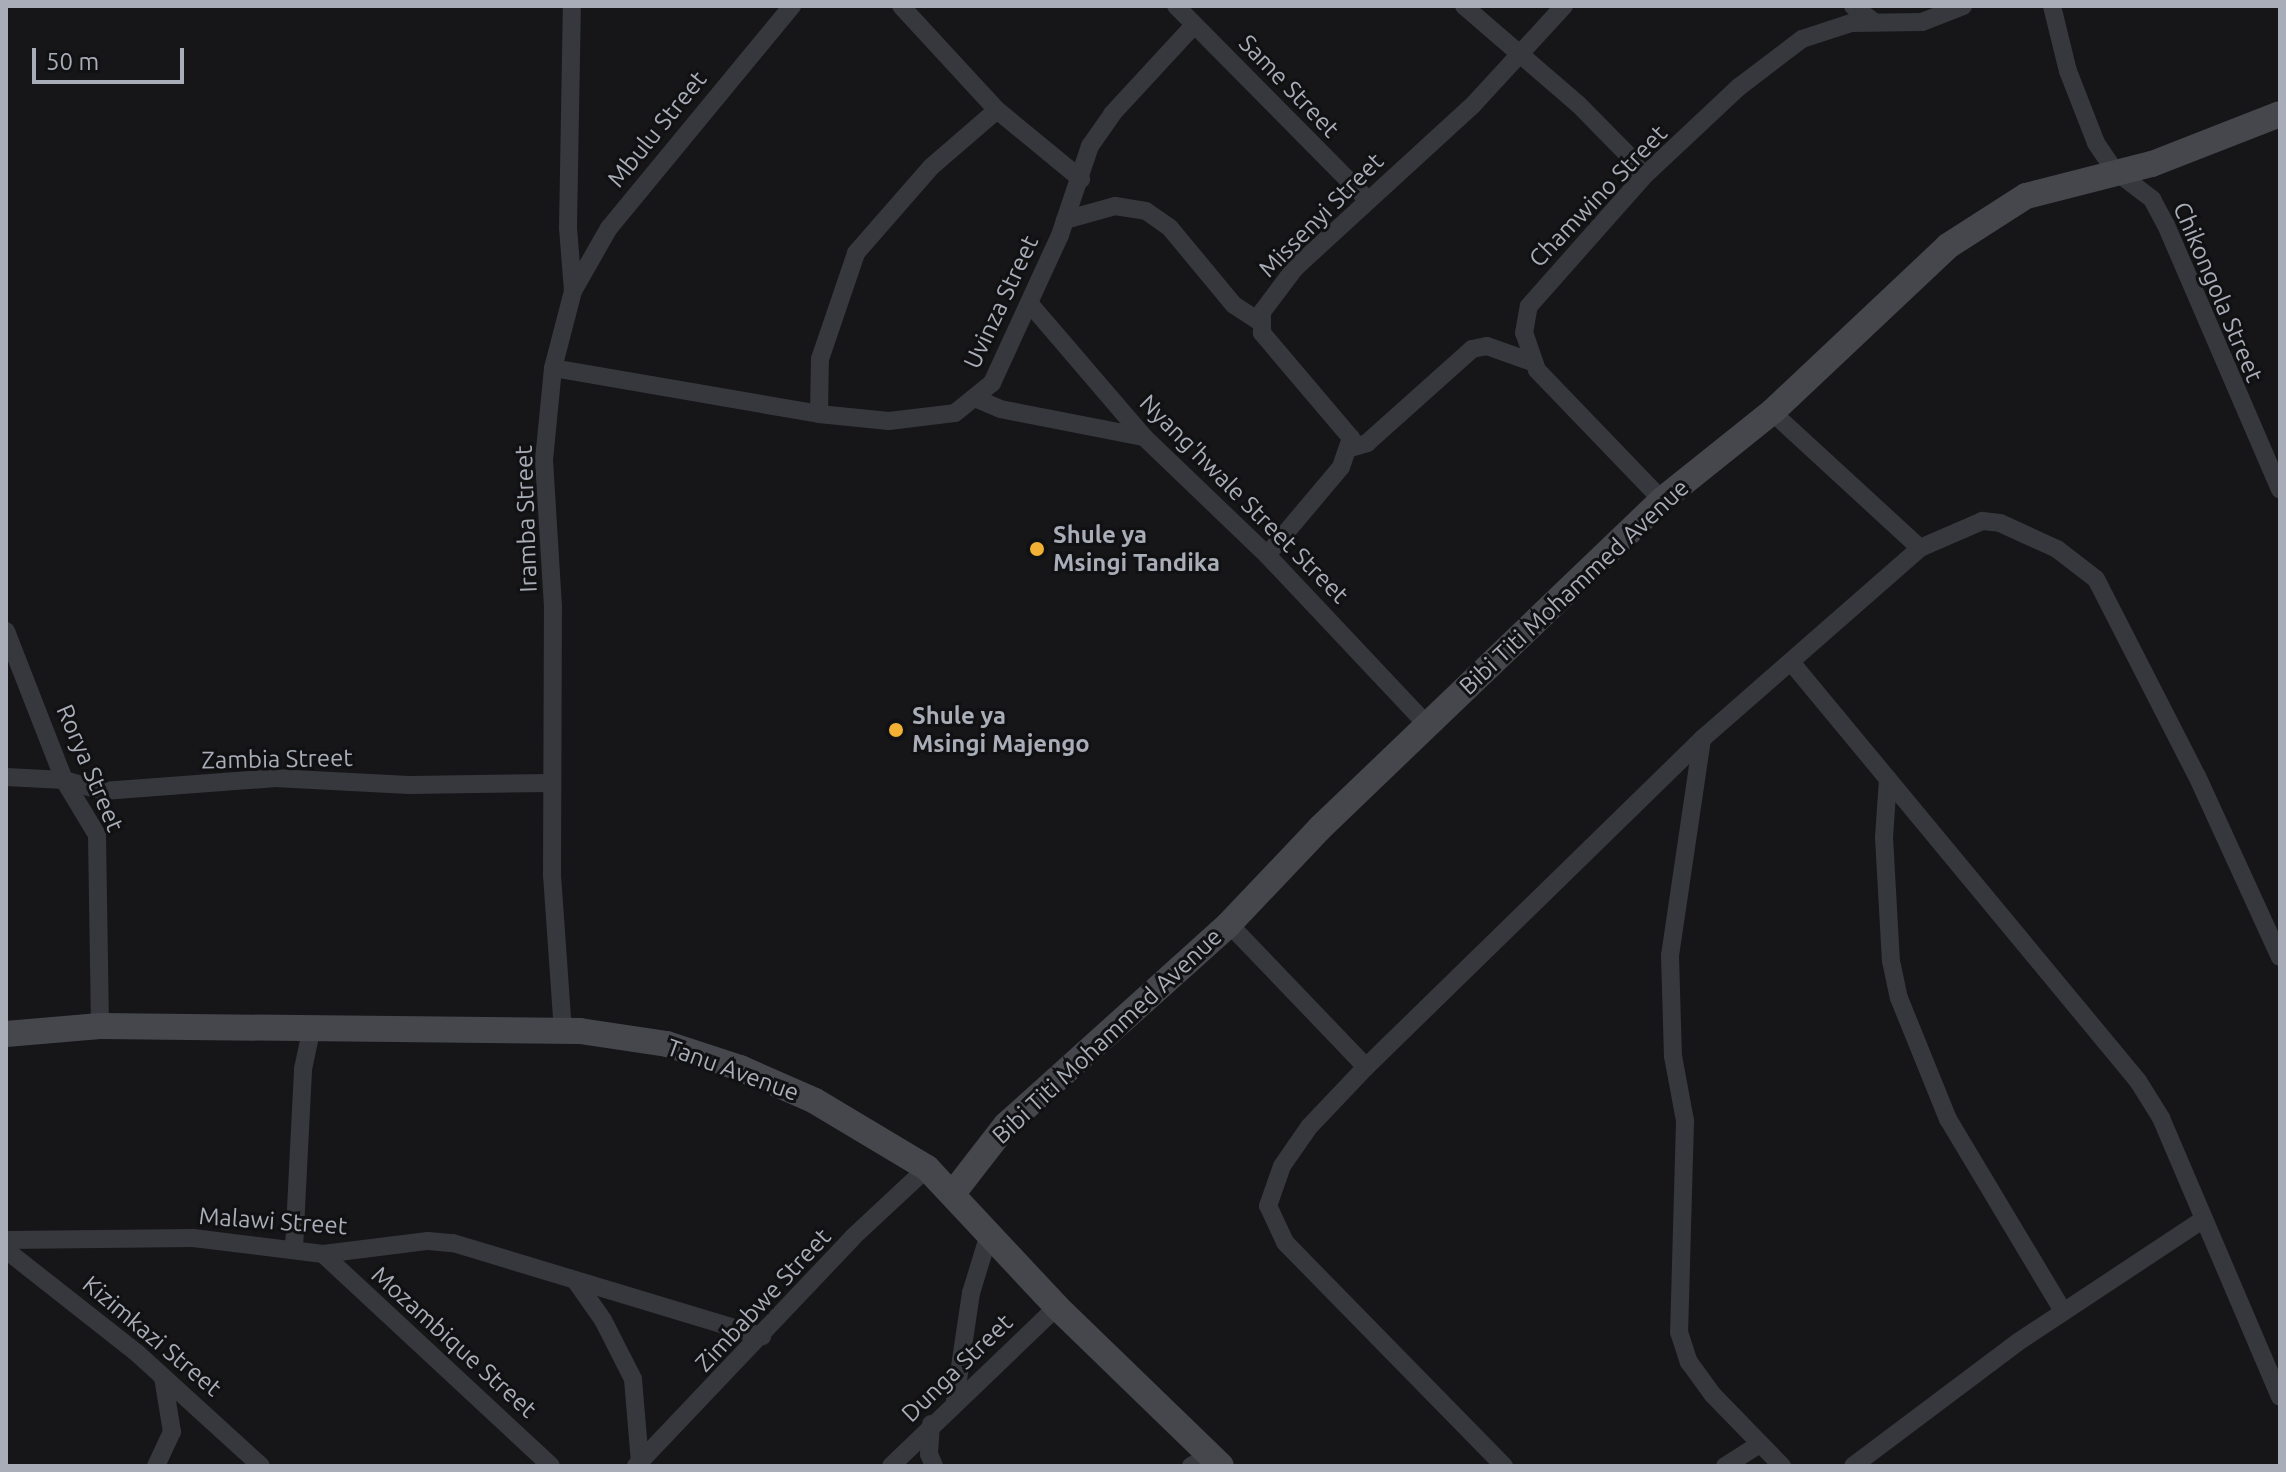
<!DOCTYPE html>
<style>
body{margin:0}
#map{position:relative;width:2286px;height:1472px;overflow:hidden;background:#161618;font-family:Ubuntu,sans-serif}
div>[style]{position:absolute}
.street>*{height:18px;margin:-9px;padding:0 9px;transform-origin:9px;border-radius:9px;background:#37383d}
.secondary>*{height:26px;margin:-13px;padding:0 13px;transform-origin:13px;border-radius:13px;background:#45474d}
.dots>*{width:22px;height:22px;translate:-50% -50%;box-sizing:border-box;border:4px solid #111113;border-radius:50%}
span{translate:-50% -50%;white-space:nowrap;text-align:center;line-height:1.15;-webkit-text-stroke:6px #111113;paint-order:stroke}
.street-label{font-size:24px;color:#a8adb8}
.poi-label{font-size:24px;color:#a8adb8;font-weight:700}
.left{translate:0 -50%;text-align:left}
.frame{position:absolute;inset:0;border:8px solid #a8adb8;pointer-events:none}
.scale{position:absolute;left:32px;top:48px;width:152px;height:36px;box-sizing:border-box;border:4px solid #a8adb8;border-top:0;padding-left:10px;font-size:24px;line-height:28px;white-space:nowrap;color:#a8adb8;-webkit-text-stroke:6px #111113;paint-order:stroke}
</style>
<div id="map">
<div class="street">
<div style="left:901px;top:6px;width:142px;rotate:47.3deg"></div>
<div style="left:997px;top:110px;width:109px;rotate:39.4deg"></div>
<div style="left:1176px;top:6px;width:273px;rotate:45.3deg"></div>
<div style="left:1464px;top:6px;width:150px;rotate:40.7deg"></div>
<div style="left:1578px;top:104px;width:77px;rotate:45.5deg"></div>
<div style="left:1632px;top:159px;width:21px;rotate:59deg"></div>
<div style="left:1853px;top:6px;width:26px;rotate:37deg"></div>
<div style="left:2052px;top:6px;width:67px;rotate:76.2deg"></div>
<div style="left:2068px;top:71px;width:77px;rotate:68.7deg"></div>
<div style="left:2096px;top:143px;width:32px;rotate:56deg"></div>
<div style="left:2114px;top:170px;width:48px;rotate:37.3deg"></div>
<div style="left:2152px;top:199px;width:30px;rotate:62deg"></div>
<div style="left:2166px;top:225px;width:288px;rotate:66.7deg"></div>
<div style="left:1065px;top:220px;width:52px;rotate:-15.6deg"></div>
<div style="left:1115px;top:206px;width:31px;rotate:9deg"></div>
<div style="left:1146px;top:211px;width:29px;rotate:35deg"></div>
<div style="left:1170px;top:228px;width:100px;rotate:50.3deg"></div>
<div style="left:1234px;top:305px;width:30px;rotate:33deg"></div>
<div style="left:573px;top:291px;width:73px;rotate:-60.3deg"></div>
<div style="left:609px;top:228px;width:288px;rotate:-50.5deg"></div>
<div style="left:1030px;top:304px;width:175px;rotate:49.4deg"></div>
<div style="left:1144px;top:437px;width:170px;rotate:43.8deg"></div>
<div style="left:1267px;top:555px;width:233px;rotate:46.7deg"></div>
<div style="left:553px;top:368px;width:270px;rotate:9.8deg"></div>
<div style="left:819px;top:414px;width:70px;rotate:5.7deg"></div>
<div style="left:889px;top:421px;width:66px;rotate:-6.9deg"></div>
<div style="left:955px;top:413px;width:48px;rotate:-39deg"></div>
<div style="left:992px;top:383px;width:163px;rotate:-65.3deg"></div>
<div style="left:1060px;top:235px;width:94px;rotate:-71.4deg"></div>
<div style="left:1090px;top:146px;width:39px;rotate:-55deg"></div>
<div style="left:1112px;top:114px;width:121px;rotate:-47.3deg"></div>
<div style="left:977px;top:399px;width:25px;rotate:23deg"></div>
<div style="left:1000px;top:409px;width:147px;rotate:11deg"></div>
<div style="left:1772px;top:412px;width:201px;rotate:42.6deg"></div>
<div style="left:819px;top:414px;width:55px;rotate:-89deg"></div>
<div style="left:820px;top:359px;width:112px;rotate:-71.2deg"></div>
<div style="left:856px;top:253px;width:114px;rotate:-48.9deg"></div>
<div style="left:931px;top:167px;width:87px;rotate:-40.8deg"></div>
<div style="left:1350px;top:448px;width:18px;rotate:-16deg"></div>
<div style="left:1367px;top:443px;width:141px;rotate:-41.8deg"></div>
<div style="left:1472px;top:349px;width:15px;rotate:-11deg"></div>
<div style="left:1487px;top:346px;width:48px;rotate:19.6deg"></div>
<div style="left:1662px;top:500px;width:180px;rotate:-133.9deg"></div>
<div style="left:1537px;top:370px;width:39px;rotate:-109deg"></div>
<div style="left:1524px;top:333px;width:27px;rotate:-80deg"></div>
<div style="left:1529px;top:306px;width:172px;rotate:-48.5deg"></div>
<div style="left:1643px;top:177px;width:132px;rotate:-43.2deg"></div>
<div style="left:1739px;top:87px;width:79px;rotate:-37.3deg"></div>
<div style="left:1802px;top:39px;width:52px;rotate:-18.1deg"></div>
<div style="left:1851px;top:23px;width:71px;rotate:-0.8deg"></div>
<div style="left:1922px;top:22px;width:44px;rotate:-21.3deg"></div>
<div style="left:1267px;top:555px;width:115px;rotate:-49.9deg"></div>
<div style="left:1341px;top:467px;width:31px;rotate:-71deg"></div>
<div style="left:1351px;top:438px;width:138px;rotate:-130.3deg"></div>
<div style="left:1262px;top:333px;width:21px;rotate:-90deg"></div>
<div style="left:1262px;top:312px;width:55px;rotate:-53.1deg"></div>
<div style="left:1295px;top:268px;width:240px;rotate:-42.5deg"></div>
<div style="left:1472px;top:106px;width:136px;rotate:-47.4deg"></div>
<div style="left:6px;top:631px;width:160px;rotate:68.7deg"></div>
<div style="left:64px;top:780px;width:64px;rotate:59deg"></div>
<div style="left:97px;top:835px;width:191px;rotate:89.1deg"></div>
<div style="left:1791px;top:662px;width:544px;rotate:50.37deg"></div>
<div style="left:2138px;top:1081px;width:44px;rotate:58.1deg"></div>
<div style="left:2161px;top:1118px;width:303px;rotate:66.9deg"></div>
<div style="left:1702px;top:739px;width:219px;rotate:98.4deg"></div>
<div style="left:1670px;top:956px;width:100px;rotate:88.3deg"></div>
<div style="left:1673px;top:1056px;width:66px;rotate:79.5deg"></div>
<div style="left:1685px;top:1121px;width:211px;rotate:91.6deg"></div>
<div style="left:1679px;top:1332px;width:32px;rotate:72deg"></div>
<div style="left:1689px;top:1362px;width:41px;rotate:54deg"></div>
<div style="left:1713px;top:1395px;width:99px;rotate:45.8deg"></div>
<div style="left:6px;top:777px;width:58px;rotate:3deg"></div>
<div style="left:64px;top:780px;width:41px;rotate:15.8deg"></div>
<div style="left:103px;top:791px;width:171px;rotate:-4.3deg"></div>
<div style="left:274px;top:778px;width:135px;rotate:3deg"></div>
<div style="left:409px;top:785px;width:142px;rotate:-0.8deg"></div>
<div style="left:1888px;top:779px;width:58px;rotate:93.9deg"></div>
<div style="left:1884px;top:837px;width:124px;rotate:86.8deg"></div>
<div style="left:1891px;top:961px;width:38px;rotate:78deg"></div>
<div style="left:1899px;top:998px;width:131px;rotate:68deg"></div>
<div style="left:1948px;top:1119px;width:224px;rotate:59.1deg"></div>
<div style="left:1229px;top:924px;width:198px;rotate:46.2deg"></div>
<div style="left:563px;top:1032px;width:156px;rotate:-94deg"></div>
<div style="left:552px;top:876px;width:269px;rotate:-89.8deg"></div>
<div style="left:553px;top:607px;width:147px;rotate:-93.5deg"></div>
<div style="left:544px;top:460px;width:92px;rotate:-84.4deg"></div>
<div style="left:553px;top:368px;width:80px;rotate:-75.4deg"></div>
<div style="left:573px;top:291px;width:63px;rotate:-94.5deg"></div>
<div style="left:568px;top:228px;width:222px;rotate:-89deg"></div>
<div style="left:6px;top:1240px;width:187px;rotate:-0.6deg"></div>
<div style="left:193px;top:1238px;width:131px;rotate:7deg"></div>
<div style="left:323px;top:1254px;width:106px;rotate:-7.1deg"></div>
<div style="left:428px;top:1241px;width:25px;rotate:5deg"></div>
<div style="left:453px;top:1243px;width:323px;rotate:16.8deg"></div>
<div style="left:294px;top:1248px;width:179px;rotate:-87.1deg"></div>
<div style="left:303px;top:1069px;width:43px;rotate:-77.9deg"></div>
<div style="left:6px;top:1250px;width:168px;rotate:38.2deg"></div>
<div style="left:138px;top:1354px;width:166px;rotate:42.3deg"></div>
<div style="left:323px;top:1254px;width:311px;rotate:42.9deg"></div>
<div style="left:575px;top:1280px;width:49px;rotate:55deg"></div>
<div style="left:603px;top:1320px;width:66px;rotate:63deg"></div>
<div style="left:633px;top:1379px;width:83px;rotate:85.2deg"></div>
<div style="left:955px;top:1400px;width:108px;rotate:-81.5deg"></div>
<div style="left:971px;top:1293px;width:65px;rotate:-73deg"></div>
<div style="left:931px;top:1424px;width:30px;rotate:94deg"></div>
<div style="left:929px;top:1454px;width:13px;rotate:67deg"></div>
<div style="left:156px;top:1466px;width:38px;rotate:-65deg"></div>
<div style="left:172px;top:1432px;width:56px;rotate:-99.3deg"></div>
<div style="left:636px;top:1466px;width:315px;rotate:-46.5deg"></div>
<div style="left:853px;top:1237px;width:101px;rotate:-43deg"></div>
<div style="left:891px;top:1466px;width:230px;rotate:-43.8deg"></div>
<div style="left:1191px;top:1466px;width:22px;rotate:-30deg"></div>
<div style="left:1504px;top:1466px;width:313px;rotate:-134.4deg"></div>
<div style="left:1285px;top:1242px;width:40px;rotate:-115deg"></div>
<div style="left:1268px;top:1206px;width:42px;rotate:-70.7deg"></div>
<div style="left:1282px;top:1166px;width:47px;rotate:-55.3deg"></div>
<div style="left:1309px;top:1127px;width:83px;rotate:-46.5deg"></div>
<div style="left:1366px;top:1067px;width:470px;rotate:-44.3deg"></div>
<div style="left:1702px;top:739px;width:290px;rotate:-41.2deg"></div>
<div style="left:1920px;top:548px;width:68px;rotate:-23.5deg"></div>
<div style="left:1982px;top:521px;width:18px;rotate:6deg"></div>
<div style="left:2000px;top:523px;width:63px;rotate:24.5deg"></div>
<div style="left:2057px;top:549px;width:49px;rotate:37.6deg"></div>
<div style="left:2096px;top:579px;width:221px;rotate:62.9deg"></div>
<div style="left:2197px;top:776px;width:199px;rotate:65.4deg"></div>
<div style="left:1725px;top:1466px;width:41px;rotate:-32.2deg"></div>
<div style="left:1853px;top:1466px;width:206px;rotate:-36.9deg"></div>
<div style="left:2018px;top:1342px;width:221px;rotate:-33.5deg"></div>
</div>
<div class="secondary">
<div style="left:6px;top:1034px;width:94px;rotate:-4.9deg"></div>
<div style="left:100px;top:1026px;width:480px;rotate:0.6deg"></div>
<div style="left:580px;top:1031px;width:88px;rotate:8.5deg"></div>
<div style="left:667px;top:1044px;width:77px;rotate:18.2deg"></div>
<div style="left:740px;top:1068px;width:82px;rotate:23.7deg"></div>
<div style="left:815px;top:1101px;width:131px;rotate:30.9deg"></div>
<div style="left:927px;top:1168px;width:190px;rotate:46.9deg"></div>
<div style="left:1057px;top:1307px;width:228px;rotate:44.1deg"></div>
<div style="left:954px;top:1192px;width:85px;rotate:-52.2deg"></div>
<div style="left:1006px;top:1125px;width:300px;rotate:-42deg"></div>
<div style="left:1229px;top:924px;width:132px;rotate:-46.5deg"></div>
<div style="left:1320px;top:828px;width:474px;rotate:-43.8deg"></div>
<div style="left:1662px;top:500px;width:141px;rotate:-38.7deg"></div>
<div style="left:1772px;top:412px;width:242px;rotate:-43.3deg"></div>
<div style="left:1948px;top:246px;width:93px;rotate:-32.7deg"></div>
<div style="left:2026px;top:196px;width:130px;rotate:-14.3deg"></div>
<div style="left:2152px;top:164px;width:137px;rotate:-21.3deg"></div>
</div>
<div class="dots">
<div style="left:1037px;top:549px;background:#f2b134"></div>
<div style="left:896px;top:730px;background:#f2b134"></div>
</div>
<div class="street-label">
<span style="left:1289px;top:86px;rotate:46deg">Same Street</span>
<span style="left:657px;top:129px;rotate:-51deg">Mbulu Street</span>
<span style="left:1598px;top:196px;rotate:-46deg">Chamwino Street</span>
<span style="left:1321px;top:215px;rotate:-45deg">Missenyi Street</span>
<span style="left:2218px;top:292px;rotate:67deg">Chikongola Street</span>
<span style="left:1001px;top:302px;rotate:-65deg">Uvinza Street</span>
<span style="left:1244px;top:499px;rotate:45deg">Nyang'hwale Street Street</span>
<span style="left:526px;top:519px;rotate:-92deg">Iramba Street</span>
<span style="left:1574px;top:587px;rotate:-43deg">Bibi Titi Mohammed Avenue</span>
<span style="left:277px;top:759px;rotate:-1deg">Zambia Street</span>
<span style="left:90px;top:768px;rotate:67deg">Rorya Street</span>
<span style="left:1107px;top:1036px;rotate:-43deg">Bibi Titi Mohammed Avenue</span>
<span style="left:733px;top:1070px;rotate:20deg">Tanu Avenue</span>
<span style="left:273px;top:1221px;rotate:4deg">Malawi Street</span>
<span style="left:763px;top:1300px;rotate:-47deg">Zimbabwe Street</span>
<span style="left:152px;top:1336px;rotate:40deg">Kizimkazi Street</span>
<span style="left:454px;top:1342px;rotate:42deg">Mozambique Street</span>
<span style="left:957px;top:1368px;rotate:-44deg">Dunga Street</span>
</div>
<div class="poi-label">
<span class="left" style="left:1053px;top:549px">Shule ya<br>Msingi Tandika</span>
<span class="left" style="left:912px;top:730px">Shule ya<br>Msingi Majengo</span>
</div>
<div class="frame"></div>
<div class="scale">50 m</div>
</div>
